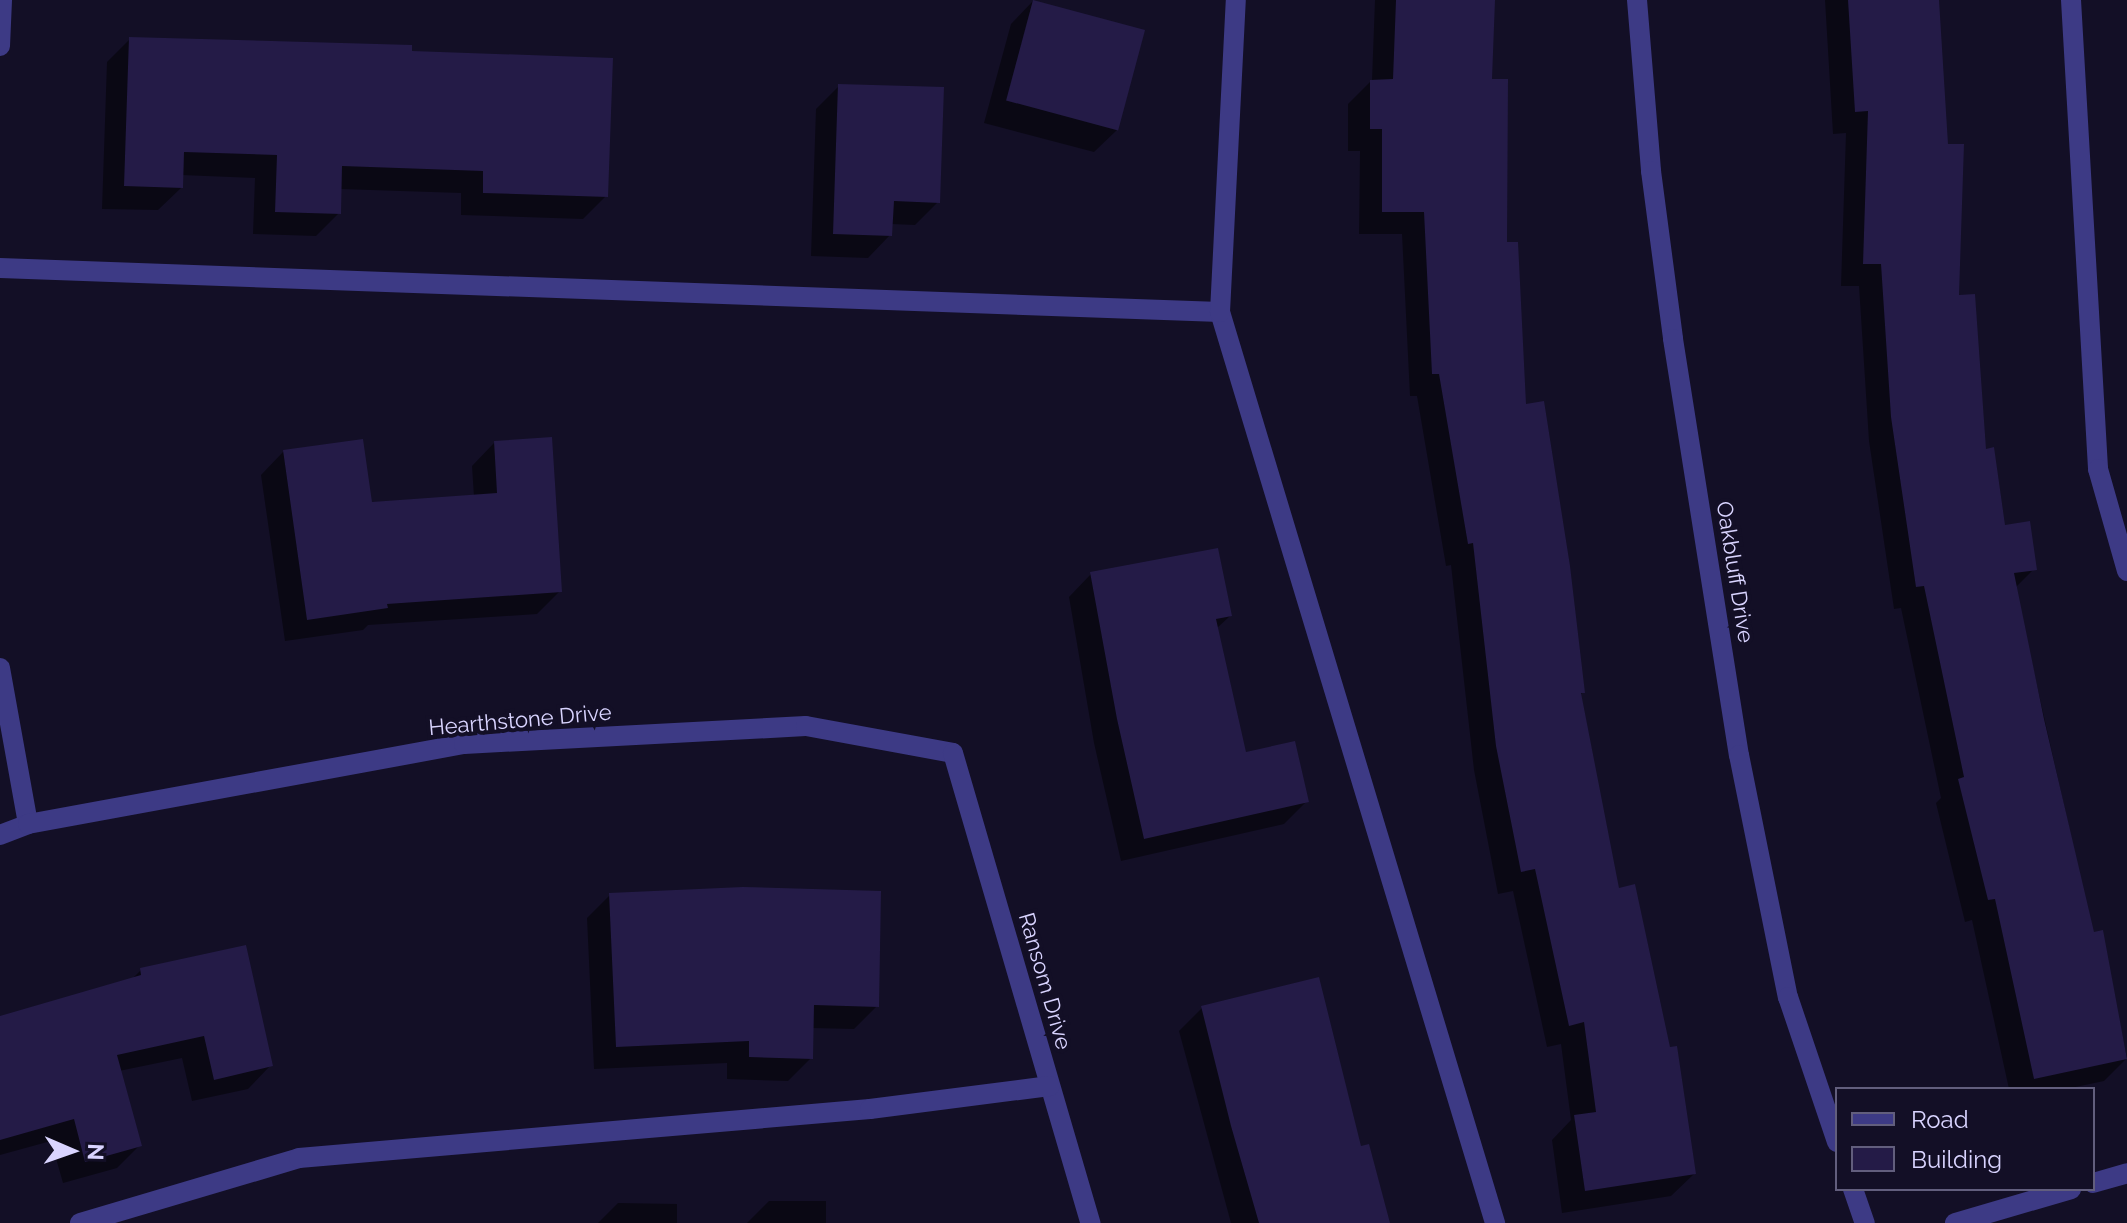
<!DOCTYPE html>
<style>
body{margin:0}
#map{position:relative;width:2127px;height:1223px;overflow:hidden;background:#130f26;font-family:Raleway,sans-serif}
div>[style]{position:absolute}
.shadow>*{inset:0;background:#0007}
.building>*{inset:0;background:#241b47;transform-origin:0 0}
.minor>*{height:20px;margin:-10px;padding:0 10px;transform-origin:10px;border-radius:10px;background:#3d3a85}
span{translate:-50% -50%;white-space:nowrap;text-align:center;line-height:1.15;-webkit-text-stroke:8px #130f26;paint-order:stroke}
.street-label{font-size:22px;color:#d9d4ff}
.legend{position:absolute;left:1835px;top:1087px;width:260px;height:104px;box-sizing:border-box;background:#130f26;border:2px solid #625e7d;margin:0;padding:10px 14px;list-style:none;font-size:24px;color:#d9d4ff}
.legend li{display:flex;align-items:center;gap:16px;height:40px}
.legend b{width:40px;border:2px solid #625e7d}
.north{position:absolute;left:32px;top:1111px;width:80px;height:80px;-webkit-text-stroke:6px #130f26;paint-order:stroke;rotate:92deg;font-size:22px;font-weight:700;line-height:32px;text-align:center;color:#d9d4ff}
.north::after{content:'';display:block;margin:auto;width:28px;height:36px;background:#d9d4ff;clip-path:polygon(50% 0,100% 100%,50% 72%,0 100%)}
</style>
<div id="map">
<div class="shadow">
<div style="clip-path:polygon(1375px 0,1493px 0,1490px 81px,1524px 407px,1583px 692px,1579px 696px,1618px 890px,1694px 1174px,1671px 1196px,1562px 1213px,1552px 1140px,1571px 1120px,1561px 1044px,1547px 1047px,1513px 891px,1498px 894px,1474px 770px,1451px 565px,1446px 566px,1417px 396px,1410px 396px,1402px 234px,1359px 234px,1360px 151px,1348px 151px,1348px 104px,1372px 80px)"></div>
<div style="clip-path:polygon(1825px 0,1937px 0,1957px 297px,1984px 451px,2003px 527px,2034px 569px,2015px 588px,2093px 934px,2101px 933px,2127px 1058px,2104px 1081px,2066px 1089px,2009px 1089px,1972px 920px,1965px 922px,1936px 803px,1941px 798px,1901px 608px,1894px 609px,1869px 441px,1859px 286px,1841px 286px,1846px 133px,1833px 134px)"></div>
<div style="clip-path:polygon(1033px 1px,1117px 130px,1094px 152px,984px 123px,1011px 24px)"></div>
<div style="clip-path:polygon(130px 39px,410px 53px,606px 196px,583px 219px,461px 215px,461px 193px,340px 189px,339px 213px,316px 236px,253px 234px,255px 178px,181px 175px,181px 188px,158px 210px,102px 209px,107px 62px)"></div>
<div style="clip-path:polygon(839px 86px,938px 202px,915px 225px,891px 224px,890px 235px,868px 258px,811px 256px,816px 109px)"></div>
<div style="clip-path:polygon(494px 443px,560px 591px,537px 614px,368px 625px,363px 630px,285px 641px,261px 475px,283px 452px,371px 504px,474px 497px,472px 466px)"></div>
<div style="clip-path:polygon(1091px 574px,1230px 616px,1216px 629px,1244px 755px,1307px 801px,1284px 824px,1121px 861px,1094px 743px,1069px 597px)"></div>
<div style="clip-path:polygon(610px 895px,877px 1006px,854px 1029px,811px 1028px,811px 1058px,788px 1081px,727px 1079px,727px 1063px,594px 1069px,587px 918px)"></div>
<div style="clip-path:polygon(141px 970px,270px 1066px,248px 1089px,192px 1101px,182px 1058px,119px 1071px,140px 1145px,117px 1168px,63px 1183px,51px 1141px,0 1155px,0 1018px,130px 981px)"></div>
<div style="clip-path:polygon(1202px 1008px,1360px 1148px,1388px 1223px,1231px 1223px,1179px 1031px)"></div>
<div style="clip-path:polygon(769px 1201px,826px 1201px,826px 1223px,747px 1223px)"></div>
<div style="clip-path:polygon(618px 1203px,677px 1204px,677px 1223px,598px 1223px)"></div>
</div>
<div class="building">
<div style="left:1033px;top:0;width:116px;height:104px;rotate:15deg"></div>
<div style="clip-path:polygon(1396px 0,1495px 0,1492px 79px,1508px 79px,1507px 242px,1518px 242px,1526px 404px,1544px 401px,1570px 566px,1585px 693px,1581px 693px,1619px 888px,1635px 884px,1670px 1047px,1677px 1046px,1696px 1174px,1585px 1191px,1574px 1115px,1596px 1112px,1584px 1022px,1569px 1026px,1535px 869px,1521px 872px,1496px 746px,1473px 543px,1468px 544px,1439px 374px,1432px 374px,1424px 212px,1382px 212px,1382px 129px,1370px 129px,1370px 80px,1393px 79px)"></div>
<div style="clip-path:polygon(1848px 0,1939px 0,1948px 144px,1964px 144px,1959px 295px,1975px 294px,1986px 449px,1994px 447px,2005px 525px,2030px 521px,2037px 570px,2014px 573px,2044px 719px,2094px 932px,2103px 930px,2127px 1059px,2034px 1079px,1995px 899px,1988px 900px,1958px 779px,1964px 777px,1924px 586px,1916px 587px,1891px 417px,1881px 264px,1863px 264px,1868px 111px,1855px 112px)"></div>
<div style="clip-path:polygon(129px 37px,412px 45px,412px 51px,613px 58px,608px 197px,483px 193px,483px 171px,342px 166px,341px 214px,275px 212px,277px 155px,184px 152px,183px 188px,124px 186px)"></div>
<div style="clip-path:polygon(838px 84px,944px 87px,940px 203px,894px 201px,892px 236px,833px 234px)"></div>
<div style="clip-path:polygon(552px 437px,562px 592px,387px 604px,388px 608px,307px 620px,283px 450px,363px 439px,372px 502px,497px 493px,494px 441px)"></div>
<div style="clip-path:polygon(1218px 548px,1232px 616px,1216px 619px,1246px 752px,1295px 741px,1309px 802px,1144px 839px,1117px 719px,1090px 572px)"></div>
<div style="clip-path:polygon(743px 887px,881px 891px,879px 1007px,814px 1005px,813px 1059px,749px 1057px,749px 1041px,616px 1047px,609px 893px)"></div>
<div style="clip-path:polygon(246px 945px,273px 1066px,214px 1080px,204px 1036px,117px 1055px,142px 1146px,85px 1162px,74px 1119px,0 1140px,0 1016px,141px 975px,140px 968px)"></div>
<div style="clip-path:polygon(1319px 977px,1361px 1146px,1369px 1144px,1390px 1223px,1259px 1223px,1231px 1126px,1201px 1006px)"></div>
</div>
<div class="minor">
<div style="left:1637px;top:0;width:172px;rotate:85.3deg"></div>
<div style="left:1651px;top:171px;width:169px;rotate:82.5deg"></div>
<div style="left:1673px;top:339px;width:421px;rotate:81deg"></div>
<div style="left:1739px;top:755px;width:247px;rotate:78.6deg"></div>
<div style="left:1788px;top:997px;width:153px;rotate:71.3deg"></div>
<div style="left:2071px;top:0;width:470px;rotate:86.7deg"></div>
<div style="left:2098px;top:469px;width:106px;rotate:74.1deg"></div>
<div style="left:0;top:46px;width:46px;rotate:-87.5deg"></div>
<div style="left:0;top:268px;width:1221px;rotate:2.07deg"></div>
<div style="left:1220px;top:312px;width:952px;rotate:73.2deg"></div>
<div style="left:1220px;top:312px;width:312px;rotate:-87.1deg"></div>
<div style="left:0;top:668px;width:158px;rotate:79.8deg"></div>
<div style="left:0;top:835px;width:30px;rotate:-21deg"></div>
<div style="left:28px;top:824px;width:443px;rotate:-10.4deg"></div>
<div style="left:464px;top:744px;width:342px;rotate:-3deg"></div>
<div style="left:806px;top:726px;width:149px;rotate:10.4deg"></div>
<div style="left:953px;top:753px;width:490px;rotate:73.7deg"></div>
<div style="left:2093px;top:1183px;width:35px;rotate:-16deg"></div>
<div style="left:1853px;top:1189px;width:36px;rotate:71deg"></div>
<div style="left:80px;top:1223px;width:228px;rotate:-16.5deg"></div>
<div style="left:299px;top:1158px;width:573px;rotate:-4.9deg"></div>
<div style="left:870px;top:1109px;width:181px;rotate:-7.3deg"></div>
<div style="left:1955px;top:1223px;width:121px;rotate:-16.3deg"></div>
</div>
<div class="street-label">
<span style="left:1735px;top:572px;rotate:81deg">Oakbluff Drive</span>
<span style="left:520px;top:720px;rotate:-5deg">Hearthstone Drive</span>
<span style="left:1045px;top:981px;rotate:74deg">Ransom Drive</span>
</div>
<ul class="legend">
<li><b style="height:10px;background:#3d3a85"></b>Road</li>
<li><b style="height:22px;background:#241b47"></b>Building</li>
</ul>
<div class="north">N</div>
</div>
